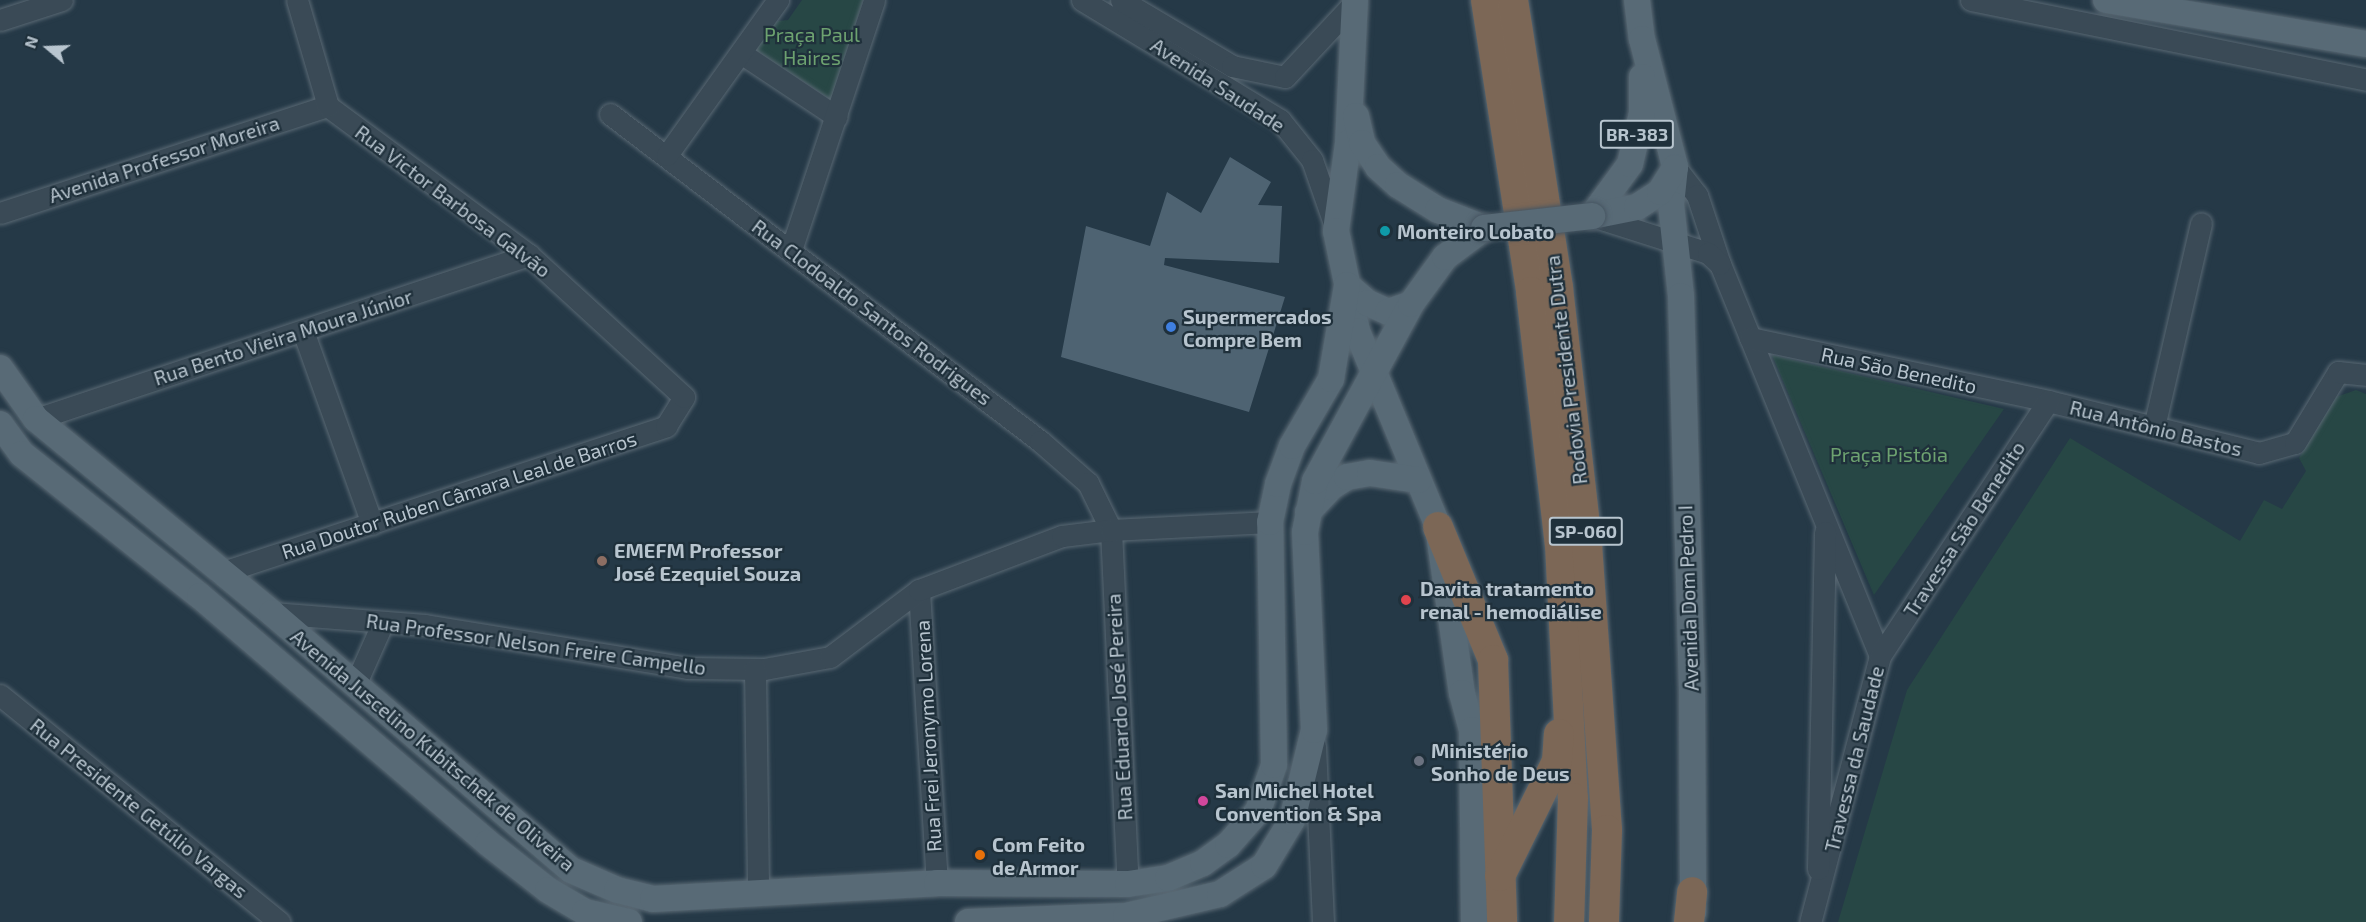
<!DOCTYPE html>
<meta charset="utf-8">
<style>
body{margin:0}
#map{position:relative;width:2366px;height:922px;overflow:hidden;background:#253947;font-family:"Exo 2",sans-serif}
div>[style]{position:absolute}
.green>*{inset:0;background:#274745}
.building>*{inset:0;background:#4e6372}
.roads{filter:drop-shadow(0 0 2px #596873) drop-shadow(0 0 2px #596873)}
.minor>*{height:21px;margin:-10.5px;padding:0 10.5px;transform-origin:10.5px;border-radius:10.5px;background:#3a4a56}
.major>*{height:26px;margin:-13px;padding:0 13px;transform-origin:13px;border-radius:13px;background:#586a76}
.highway>*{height:30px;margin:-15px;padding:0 15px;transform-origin:15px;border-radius:15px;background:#7c6756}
.bridges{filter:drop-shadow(0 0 2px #475662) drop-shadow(0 0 2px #475662)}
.major-bridge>*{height:26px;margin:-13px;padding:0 13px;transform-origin:13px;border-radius:13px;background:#586a76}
.dots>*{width:16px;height:16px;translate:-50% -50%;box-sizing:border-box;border:3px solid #1f303b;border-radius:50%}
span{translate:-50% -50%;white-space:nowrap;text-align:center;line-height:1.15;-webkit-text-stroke:4.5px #1f303b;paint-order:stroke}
.shield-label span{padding:2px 4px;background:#1f303b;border:2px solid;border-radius:4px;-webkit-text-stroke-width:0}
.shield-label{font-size:18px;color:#b8c5cf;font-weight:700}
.park-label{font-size:20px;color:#6da270}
.street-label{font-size:20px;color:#b8c5cf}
.poi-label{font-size:20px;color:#b8c5cf;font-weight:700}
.left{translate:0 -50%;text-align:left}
.north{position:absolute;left:18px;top:18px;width:60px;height:60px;-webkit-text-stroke:4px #1f303b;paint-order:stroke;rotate:289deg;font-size:16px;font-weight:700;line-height:24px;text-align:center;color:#b8c5cf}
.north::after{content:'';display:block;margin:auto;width:21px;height:27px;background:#b8c5cf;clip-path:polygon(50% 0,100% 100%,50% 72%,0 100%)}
</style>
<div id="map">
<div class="green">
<div style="clip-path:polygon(802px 0,863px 0,831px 100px,753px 48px,768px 22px,788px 20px)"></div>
<div style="clip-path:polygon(1772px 355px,2004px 409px,1874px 595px)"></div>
<div style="clip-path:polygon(2356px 390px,2366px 394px,2366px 922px,1838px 922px,1907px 690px,2070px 438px,2240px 541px,2264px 500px,2282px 509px,2306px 471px,2299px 458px,2336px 397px)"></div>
</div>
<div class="building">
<div style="clip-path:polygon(1230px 157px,1271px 182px,1258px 205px,1282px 206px,1279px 263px,1165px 258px,1164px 265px,1285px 297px,1249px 412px,1061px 357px,1086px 226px,1150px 246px,1167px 192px,1201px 213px)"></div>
</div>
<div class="roads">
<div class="minor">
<div style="left:1082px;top:0;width:232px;rotate:31.2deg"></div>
<div style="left:1280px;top:120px;width:51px;rotate:51.3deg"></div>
<div style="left:1312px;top:160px;width:73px;rotate:70.8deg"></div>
<div style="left:1121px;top:0;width:129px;rotate:30.7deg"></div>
<div style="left:1232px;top:66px;width:54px;rotate:11.7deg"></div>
<div style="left:1285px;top:77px;width:103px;rotate:-47deg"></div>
<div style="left:1971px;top:0;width:403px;rotate:11.4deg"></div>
<div style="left:0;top:20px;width:65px;rotate:-17.9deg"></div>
<div style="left:741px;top:53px;width:115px;rotate:33.7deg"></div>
<div style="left:610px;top:114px;width:540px;rotate:37.25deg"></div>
<div style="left:1040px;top:441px;width:64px;rotate:41.2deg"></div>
<div style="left:1088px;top:483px;width:52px;rotate:63.9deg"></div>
<div style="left:1111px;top:530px;width:354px;rotate:87.3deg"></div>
<div style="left:667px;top:155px;width:191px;rotate:-54.4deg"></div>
<div style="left:1675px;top:167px;width:36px;rotate:52deg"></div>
<div style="left:1697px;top:195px;width:73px;rotate:71.6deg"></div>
<div style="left:1720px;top:264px;width:423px;rotate:67.8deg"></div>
<div style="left:1880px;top:656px;width:275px;rotate:104.7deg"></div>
<div style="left:0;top:213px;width:345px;rotate:-18.1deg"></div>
<div style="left:1592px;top:216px;width:122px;rotate:17.7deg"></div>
<div style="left:1708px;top:253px;width:16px;rotate:43deg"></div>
<div style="left:791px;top:250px;width:263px;rotate:-71.6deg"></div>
<div style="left:303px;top:331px;width:205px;rotate:70.3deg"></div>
<div style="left:1750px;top:338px;width:305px;rotate:11.9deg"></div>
<div style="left:2048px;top:401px;width:217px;rotate:13.8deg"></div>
<div style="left:2259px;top:453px;width:37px;rotate:-16deg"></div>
<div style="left:2295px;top:443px;width:83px;rotate:-58.8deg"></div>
<div style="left:2338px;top:372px;width:28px;rotate:6deg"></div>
<div style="left:36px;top:419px;width:520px;rotate:-18.4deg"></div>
<div style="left:2154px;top:427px;width:209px;rotate:-77deg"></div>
<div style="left:220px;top:573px;width:470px;rotate:-18.2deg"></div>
<div style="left:666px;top:426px;width:34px;rotate:-58deg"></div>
<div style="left:684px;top:397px;width:210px;rotate:-137.5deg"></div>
<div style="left:529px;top:255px;width:250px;rotate:-143.5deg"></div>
<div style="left:328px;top:106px;width:110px;rotate:-106.3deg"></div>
<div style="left:919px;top:590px;width:294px;rotate:86.5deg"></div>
<div style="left:272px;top:613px;width:153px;rotate:4.5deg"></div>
<div style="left:425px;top:625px;width:266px;rotate:9.3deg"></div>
<div style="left:687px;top:668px;width:77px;rotate:0.7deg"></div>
<div style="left:764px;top:669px;width:67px;rotate:-10.3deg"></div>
<div style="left:830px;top:657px;width:111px;rotate:-37deg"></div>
<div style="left:919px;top:590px;width:153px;rotate:-20.7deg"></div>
<div style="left:1062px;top:536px;width:49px;rotate:-7deg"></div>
<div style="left:1111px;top:530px;width:159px;rotate:-2.9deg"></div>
<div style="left:1880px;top:656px;width:305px;rotate:-56.6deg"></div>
<div style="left:755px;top:669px;width:225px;rotate:89.2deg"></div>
<div style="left:355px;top:685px;width:69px;rotate:-66deg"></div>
<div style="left:0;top:695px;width:360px;rotate:39.1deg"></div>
<div style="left:1315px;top:746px;width:176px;rotate:87.4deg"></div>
<div style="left:1818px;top:869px;width:337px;rotate:-88.8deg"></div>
</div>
<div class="major">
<div style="left:1355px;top:0;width:143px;rotate:92.8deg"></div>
<div style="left:1348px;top:143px;width:89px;rotate:97.8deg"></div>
<div style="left:1336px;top:231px;width:102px;rotate:78.1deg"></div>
<div style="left:1357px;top:331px;width:212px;rotate:67.5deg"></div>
<div style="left:1438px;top:527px;width:168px;rotate:81.8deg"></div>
<div style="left:1462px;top:693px;width:38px;rotate:75deg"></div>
<div style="left:1472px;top:730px;width:192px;rotate:89.4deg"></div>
<div style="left:1637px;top:0;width:39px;rotate:83deg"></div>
<div style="left:1642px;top:39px;width:132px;rotate:75.5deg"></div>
<div style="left:1675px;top:167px;width:37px;rotate:96deg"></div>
<div style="left:1671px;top:204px;width:93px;rotate:83.8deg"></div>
<div style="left:1681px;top:296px;width:394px;rotate:88.4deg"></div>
<div style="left:1692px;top:690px;width:222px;rotate:89.7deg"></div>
<div style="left:2106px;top:0;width:264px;rotate:9.6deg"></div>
<div style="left:1356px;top:116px;width:28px;rotate:77deg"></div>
<div style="left:1362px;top:143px;width:29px;rotate:56deg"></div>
<div style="left:1378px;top:167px;width:27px;rotate:42deg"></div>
<div style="left:1398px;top:185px;width:47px;rotate:32deg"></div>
<div style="left:1438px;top:210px;width:49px;rotate:21.4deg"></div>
<div style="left:1592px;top:216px;width:64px;rotate:-53.8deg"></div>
<div style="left:1630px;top:164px;width:52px;rotate:-76.8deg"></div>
<div style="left:1642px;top:113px;width:36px;rotate:-90deg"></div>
<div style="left:1592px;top:216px;width:46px;rotate:-11.3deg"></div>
<div style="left:1637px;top:207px;width:27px;rotate:-33deg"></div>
<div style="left:1660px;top:192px;width:28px;rotate:-58deg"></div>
<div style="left:1347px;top:285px;width:28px;rotate:41deg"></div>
<div style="left:1368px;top:303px;width:22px;rotate:24deg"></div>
<div style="left:1388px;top:312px;width:24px;rotate:-19deg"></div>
<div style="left:0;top:368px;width:62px;rotate:54.8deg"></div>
<div style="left:36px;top:419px;width:306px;rotate:39.4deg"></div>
<div style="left:272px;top:613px;width:394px;rotate:40.7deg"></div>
<div style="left:571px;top:870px;width:50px;rotate:23.5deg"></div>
<div style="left:617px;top:890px;width:37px;rotate:14deg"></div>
<div style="left:653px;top:899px;width:284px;rotate:-3.2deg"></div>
<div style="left:937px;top:883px;width:191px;rotate:0.3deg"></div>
<div style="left:1128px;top:884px;width:40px;rotate:-8.5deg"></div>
<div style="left:1168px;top:878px;width:38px;rotate:-23deg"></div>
<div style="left:1203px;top:863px;width:31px;rotate:-36deg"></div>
<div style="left:1228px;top:845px;width:45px;rotate:-48.6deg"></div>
<div style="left:1258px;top:811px;width:49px;rotate:-70.8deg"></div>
<div style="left:1274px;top:765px;width:243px;rotate:-90.9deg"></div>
<div style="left:1270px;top:522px;width:39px;rotate:-78deg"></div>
<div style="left:1278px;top:484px;width:40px;rotate:-69.8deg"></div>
<div style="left:1292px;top:446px;width:78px;rotate:-59.8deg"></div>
<div style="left:1331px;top:379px;width:95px;rotate:-80.3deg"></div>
<div style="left:0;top:424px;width:37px;rotate:54deg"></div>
<div style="left:22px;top:454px;width:228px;rotate:38.6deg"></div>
<div style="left:200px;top:596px;width:379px;rotate:40.6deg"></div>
<div style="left:488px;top:843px;width:76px;rotate:38.1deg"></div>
<div style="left:548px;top:890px;width:43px;rotate:30.7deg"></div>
<div style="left:585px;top:912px;width:45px;rotate:12.8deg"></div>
<div style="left:1308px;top:512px;width:34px;rotate:-47deg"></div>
<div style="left:1331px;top:487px;width:19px;rotate:-32deg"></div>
<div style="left:1347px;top:477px;width:23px;rotate:-10deg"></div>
<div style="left:1370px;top:473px;width:49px;rotate:8.3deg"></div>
<div style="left:968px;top:922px;width:158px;rotate:-2.2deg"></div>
<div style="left:1126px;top:916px;width:97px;rotate:-13.2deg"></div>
<div style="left:1220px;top:894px;width:52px;rotate:-32.5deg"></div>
<div style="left:1264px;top:866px;width:54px;rotate:-58.7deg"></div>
<div style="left:1292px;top:820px;width:93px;rotate:-76.3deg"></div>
<div style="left:1314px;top:730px;width:198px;rotate:-92.6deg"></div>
<div style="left:1305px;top:532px;width:52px;rotate:-78.9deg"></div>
<div style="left:1315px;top:481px;width:201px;rotate:-61.5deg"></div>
<div style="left:1411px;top:304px;width:58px;rotate:-54.1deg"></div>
<div style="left:1445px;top:257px;width:49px;rotate:-36.6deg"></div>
</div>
<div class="highway">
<div style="left:1486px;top:0;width:295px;rotate:81.2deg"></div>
<div style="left:1531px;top:292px;width:255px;rotate:83.5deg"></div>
<div style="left:1560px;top:545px;width:253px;rotate:87.1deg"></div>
<div style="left:1573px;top:798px;width:124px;rotate:91.8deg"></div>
<div style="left:1513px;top:0;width:291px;rotate:81.1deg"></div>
<div style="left:1558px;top:288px;width:258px;rotate:83.5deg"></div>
<div style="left:1587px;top:544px;width:287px;rotate:86deg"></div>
<div style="left:1607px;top:830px;width:92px;rotate:91.9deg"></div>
<div style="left:1438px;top:527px;width:144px;rotate:67.5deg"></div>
<div style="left:1493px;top:660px;width:262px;rotate:88deg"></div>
<div style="left:1500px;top:876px;width:128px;rotate:-63.6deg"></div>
<div style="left:1557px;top:761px;width:27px;rotate:-86deg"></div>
<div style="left:1689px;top:922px;width:30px;rotate:-84deg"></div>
</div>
</div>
<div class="bridges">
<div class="major-bridge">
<div style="left:1484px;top:228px;width:109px;rotate:-6.3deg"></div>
</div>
</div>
<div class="dots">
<div style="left:1385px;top:231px;background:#0f9aa8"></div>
<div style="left:1171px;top:327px;background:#3f7fe0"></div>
<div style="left:602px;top:561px;background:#8d6e63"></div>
<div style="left:1406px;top:600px;background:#e0444e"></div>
<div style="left:1419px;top:761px;background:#6b7280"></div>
<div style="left:1203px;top:801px;background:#d1479c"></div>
<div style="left:980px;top:855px;background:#e8710a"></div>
</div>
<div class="shield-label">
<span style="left:1637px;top:134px">BR-383</span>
<span style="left:1586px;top:531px">SP-060</span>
</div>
<div class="park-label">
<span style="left:812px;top:46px">Praça Paul<br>Haires</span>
<span style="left:1889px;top:454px">Praça Pistóia</span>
</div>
<div class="street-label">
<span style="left:1218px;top:85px;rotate:33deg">Avenida Saudade</span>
<span style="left:164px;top:159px;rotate:-18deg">Avenida Professor Moreira</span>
<span style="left:453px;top:201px;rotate:37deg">Rua Victor Barbosa Galvão</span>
<span style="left:872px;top:312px;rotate:37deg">Rua Clodoaldo Santos Rodrigues</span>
<span style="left:283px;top:337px;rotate:-18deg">Rua Bento Vieira Moura Júnior</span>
<span style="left:1566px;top:370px;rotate:-97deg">Rodovia Presidente Dutra</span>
<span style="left:1899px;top:370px;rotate:12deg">Rua São Benedito</span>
<span style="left:2156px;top:428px;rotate:14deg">Rua Antônio Bastos</span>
<span style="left:459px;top:495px;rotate:-18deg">Rua Doutor Ruben Câmara Leal de Barros</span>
<span style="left:1964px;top:529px;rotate:-57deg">Travessa São Benedito</span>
<span style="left:1688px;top:598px;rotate:-92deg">Avenida Dom Pedro I</span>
<span style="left:536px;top:644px;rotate:8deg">Rua Professor Nelson Freire Campello</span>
<span style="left:1119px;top:707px;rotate:-93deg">Rua Eduardo José Pereira</span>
<span style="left:928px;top:736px;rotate:-93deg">Rua Frei Jeronymo Lorena</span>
<span style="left:433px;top:750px;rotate:40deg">Avenida Juscelino Kubitschek de Oliveira</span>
<span style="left:1854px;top:759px;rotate:-76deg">Travessa da Saudade</span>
<span style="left:139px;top:808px;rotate:39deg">Rua Presidente Getúlio Vargas</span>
</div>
<div class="poi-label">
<span class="left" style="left:1397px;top:231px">Monteiro Lobato</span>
<span class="left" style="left:1183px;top:328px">Supermercados<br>Compre Bem</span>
<span class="left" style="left:614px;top:562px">EMEFM Professor<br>José Ezequiel Souza</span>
<span class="left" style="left:1420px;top:600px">Davita tratamento<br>renal - hemodiálise</span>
<span class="left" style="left:1431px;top:762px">Ministério<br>Sonho de Deus</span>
<span class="left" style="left:1215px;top:802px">San Michel Hotel<br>Convention &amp; Spa</span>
<span class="left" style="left:992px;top:856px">Com Feito<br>de Armor</span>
</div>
<div class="north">N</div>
</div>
